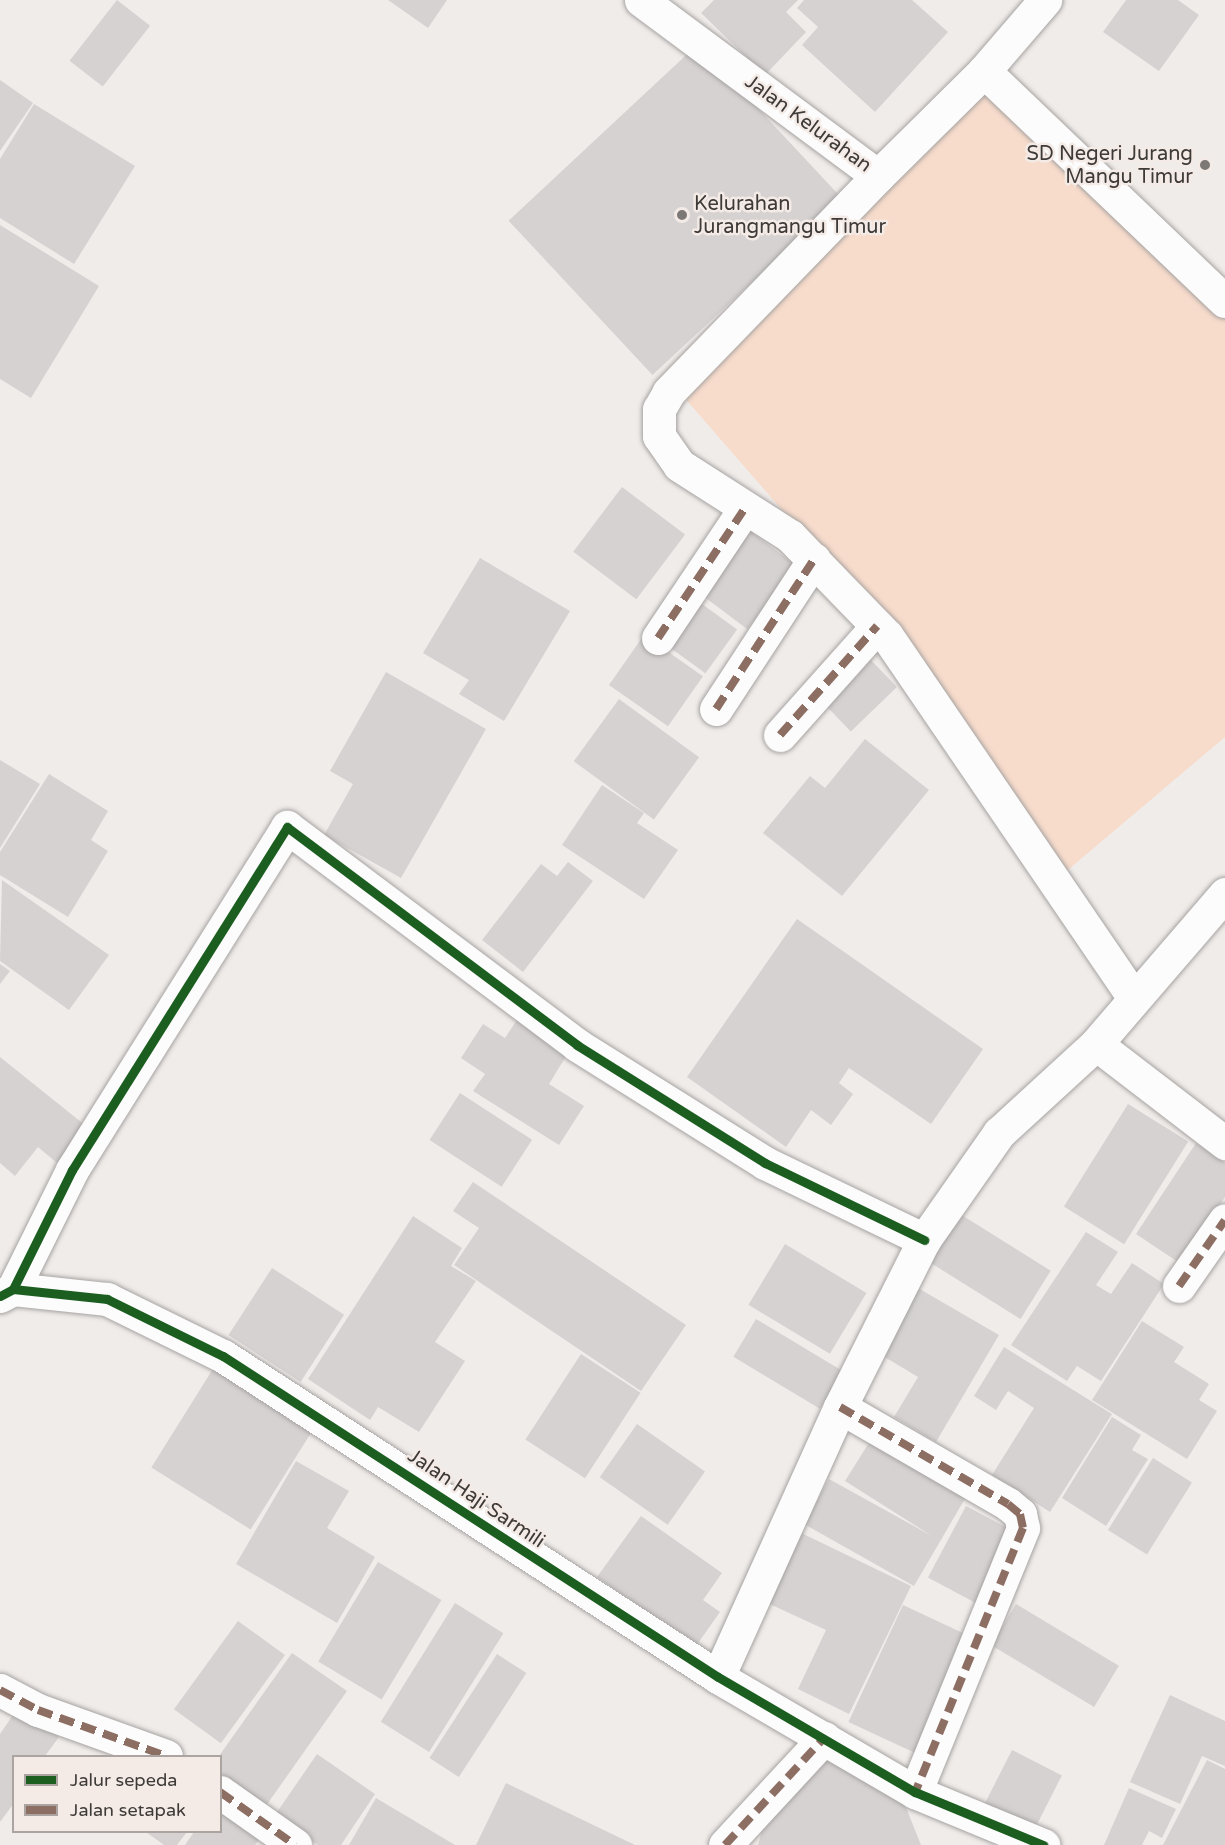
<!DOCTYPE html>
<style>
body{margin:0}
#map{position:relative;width:1225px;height:1845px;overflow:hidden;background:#f0ecea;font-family:"Varela Round",sans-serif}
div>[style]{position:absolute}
.green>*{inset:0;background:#f7dbcb}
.building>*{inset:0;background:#d6d2d2;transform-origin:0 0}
.roads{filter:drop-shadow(0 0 2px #a6a3a1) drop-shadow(0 0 2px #a6a3a1)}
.minor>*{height:33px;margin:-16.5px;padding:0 16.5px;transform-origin:16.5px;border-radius:16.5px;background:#fdfcfc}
.quiet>*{height:8px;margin-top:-4px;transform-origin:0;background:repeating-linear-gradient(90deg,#8d6e63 0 15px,transparent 0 23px)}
.cycleway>*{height:9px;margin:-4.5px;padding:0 4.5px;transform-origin:4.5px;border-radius:4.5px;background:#1b5e20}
.dots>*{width:16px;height:16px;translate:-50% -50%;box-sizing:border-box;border:3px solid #f4ebe6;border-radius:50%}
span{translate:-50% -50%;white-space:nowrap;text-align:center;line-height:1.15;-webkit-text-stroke:5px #f4ebe6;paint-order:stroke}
.street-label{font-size:20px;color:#3d3a38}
.poi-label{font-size:20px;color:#3d3a38}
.right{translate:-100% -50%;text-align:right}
.left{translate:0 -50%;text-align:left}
.legend{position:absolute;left:12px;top:1755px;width:210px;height:78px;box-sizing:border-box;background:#f4ebe6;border:2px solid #aba4a0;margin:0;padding:8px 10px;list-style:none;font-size:18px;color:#3d3a38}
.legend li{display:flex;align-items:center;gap:12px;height:30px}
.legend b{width:30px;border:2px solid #aba4a0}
</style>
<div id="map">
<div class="green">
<div style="clip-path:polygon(993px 70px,1225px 287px,1225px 737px,1056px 880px,888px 632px,676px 388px)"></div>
</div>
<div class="building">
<div style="left:117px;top:0;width:42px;height:77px;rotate:38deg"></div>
<div style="clip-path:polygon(388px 0,447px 0,428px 28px)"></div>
<div style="clip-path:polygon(714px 0,798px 0,786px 12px,806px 32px,765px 75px,701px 13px)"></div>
<div style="clip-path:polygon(804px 0,912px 0,948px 32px,875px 112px,802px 45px,818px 27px,797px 8px)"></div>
<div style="clip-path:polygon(1126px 0,1178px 0,1199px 15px,1159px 71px,1103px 32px)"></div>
<div style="left:698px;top:44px;width:211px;height:259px;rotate:47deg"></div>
<div style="clip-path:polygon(0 80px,33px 103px,0 151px)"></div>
<div style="clip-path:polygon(34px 104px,135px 166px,74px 264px,0 218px,0 159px)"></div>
<div style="clip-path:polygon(0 225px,99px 286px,31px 398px,0 379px)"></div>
<div style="left:622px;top:487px;width:79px;height:81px;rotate:37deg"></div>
<div style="left:746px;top:528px;width:62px;height:80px;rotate:37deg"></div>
<div style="clip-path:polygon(480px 558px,570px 611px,504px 721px,459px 694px,469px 680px,423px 653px)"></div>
<div style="left:691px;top:596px;width:57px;height:54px;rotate:36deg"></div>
<div style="left:644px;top:635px;width:72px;height:61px;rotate:35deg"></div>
<div style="left:867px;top:656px;width:43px;height:64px;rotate:46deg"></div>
<div style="clip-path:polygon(386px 672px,486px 729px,401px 878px,324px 835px,353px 784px,330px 771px)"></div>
<div style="left:619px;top:699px;width:99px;height:77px;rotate:36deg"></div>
<div style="clip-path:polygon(865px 739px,929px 790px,842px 896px,763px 833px,810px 776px,825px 788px)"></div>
<div style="clip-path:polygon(0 760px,40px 784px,0 848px)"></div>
<div style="clip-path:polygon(49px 774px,108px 811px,91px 840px,108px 851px,68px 917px,0 875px,0 852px)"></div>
<div style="clip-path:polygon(602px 785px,644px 813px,637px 823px,678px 850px,644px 899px,562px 845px)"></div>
<div style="clip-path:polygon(568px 862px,593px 881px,523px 972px,482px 940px,541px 864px,557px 876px)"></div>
<div style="clip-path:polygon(2px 880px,109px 955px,69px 1010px,0 961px)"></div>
<div style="clip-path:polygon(797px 919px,983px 1049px,931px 1124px,849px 1068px,839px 1083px,853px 1094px,831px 1125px,811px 1110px,786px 1147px,687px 1077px)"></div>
<div style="clip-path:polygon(0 964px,10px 971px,0 984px)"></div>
<div style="clip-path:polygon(522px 1012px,573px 1045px,549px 1084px,584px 1106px,559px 1145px,473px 1091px,485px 1074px,461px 1058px,483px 1024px,505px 1038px)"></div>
<div style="clip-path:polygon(0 1057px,86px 1126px,57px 1163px,38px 1147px,15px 1176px,0 1163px)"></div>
<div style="left:460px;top:1093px;width:86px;height:56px;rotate:33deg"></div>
<div style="left:1128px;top:1104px;width:71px;height:121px;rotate:32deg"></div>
<div style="clip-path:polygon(1196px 1143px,1225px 1163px,1225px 1197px,1181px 1264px,1136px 1234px)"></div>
<div style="clip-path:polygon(473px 1182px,686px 1325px,641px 1391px,454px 1265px,479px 1228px,453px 1211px)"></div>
<div style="left:960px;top:1214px;width:107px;height:57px;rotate:32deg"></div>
<div style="clip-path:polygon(413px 1216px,462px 1248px,451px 1266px,476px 1281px,435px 1342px,465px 1361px,419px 1432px,378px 1407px,370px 1420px,308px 1379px)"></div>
<div style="clip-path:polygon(1086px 1232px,1118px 1252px,1096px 1285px,1111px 1294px,1132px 1263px,1164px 1284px,1101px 1381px,1077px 1366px,1067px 1381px,1011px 1345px)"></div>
<div style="left:785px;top:1244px;width:95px;height:71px;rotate:31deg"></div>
<div style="left:272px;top:1268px;width:86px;height:80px;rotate:33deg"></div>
<div style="clip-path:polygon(911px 1284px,999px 1335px,936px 1442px,894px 1417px,918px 1377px,873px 1350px)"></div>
<div style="left:756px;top:1319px;width:101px;height:44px;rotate:31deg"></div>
<div style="clip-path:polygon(1142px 1321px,1184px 1347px,1174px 1362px,1209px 1384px,1199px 1400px,1217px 1411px,1187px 1459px,1092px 1400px)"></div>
<div style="clip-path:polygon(1004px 1347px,1112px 1414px,1050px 1512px,992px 1475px,1034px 1408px,1008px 1391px,996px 1410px,974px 1396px)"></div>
<div style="left:581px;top:1354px;width:71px;height:102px;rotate:33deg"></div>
<div style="left:216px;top:1364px;width:117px;height:122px;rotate:32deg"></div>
<div style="clip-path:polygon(1112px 1417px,1141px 1435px,1132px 1450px,1148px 1459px,1106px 1526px,1062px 1498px)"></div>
<div style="left:637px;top:1424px;width:83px;height:65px;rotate:35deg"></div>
<div style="clip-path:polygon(872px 1438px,966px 1497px,914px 1586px,804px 1524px,829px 1479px,932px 1536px,845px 1481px)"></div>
<div style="left:1153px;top:1458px;width:46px;height:85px;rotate:32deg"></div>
<div style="clip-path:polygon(296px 1461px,349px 1491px,327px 1528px,375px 1557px,337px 1623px,236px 1564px)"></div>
<div style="left:966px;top:1506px;width:61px;height:81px;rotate:28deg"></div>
<div style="clip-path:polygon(641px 1516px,722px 1573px,703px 1600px,720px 1612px,696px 1646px,597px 1577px)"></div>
<div style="clip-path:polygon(793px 1529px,911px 1586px,849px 1714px,798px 1689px,826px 1630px,759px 1599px)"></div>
<div style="left:378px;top:1562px;width:74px;height:116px;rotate:31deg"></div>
<div style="left:455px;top:1603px;width:57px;height:140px;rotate:32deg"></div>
<div style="left:1016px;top:1604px;width:120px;height:48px;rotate:31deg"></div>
<div style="left:903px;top:1605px;width:79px;height:129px;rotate:25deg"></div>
<div style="left:238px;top:1621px;width:58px;height:109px;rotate:36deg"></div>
<div style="clip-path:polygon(292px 1653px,347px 1691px,263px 1810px,220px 1781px,219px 1756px)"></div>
<div style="left:497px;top:1654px;width:35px;height:124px;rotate:33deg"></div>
<div style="clip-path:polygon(1170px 1695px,1225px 1721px,1225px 1766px,1202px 1756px,1180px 1804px,1130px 1782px)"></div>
<div style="clip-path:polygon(17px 1709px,59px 1737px,45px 1756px,14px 1756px,14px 1803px,0 1822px,0 1734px)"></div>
<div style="left:1012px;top:1750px;width:56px;height:60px;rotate:27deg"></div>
<div style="clip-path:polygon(317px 1754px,375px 1794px,341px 1845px,318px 1845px,275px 1815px)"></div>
<div style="clip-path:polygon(820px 1755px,901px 1795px,921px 1845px,758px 1845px,769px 1805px)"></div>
<div style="clip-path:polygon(1207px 1760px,1225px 1769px,1225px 1845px,1163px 1845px)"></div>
<div style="clip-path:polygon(506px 1783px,635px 1845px,476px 1845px)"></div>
<div style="clip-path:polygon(1129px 1788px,1176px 1809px,1162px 1838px,1149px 1831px,1142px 1845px,1104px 1845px)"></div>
<div style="clip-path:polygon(376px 1798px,455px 1845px,349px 1845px)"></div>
<div style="clip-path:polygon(220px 1800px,265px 1832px,255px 1845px,185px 1845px,194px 1832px,220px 1832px)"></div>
<div style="clip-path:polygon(146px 1832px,187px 1832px,177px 1845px,164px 1845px)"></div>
</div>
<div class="roads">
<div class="minor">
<div style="left:641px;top:0;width:295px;rotate:36.6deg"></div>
<div style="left:878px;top:176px;width:149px;rotate:-44.7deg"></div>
<div style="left:984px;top:71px;width:333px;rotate:43.7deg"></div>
<div style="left:984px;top:71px;width:94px;rotate:-49.3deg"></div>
<div style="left:878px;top:176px;width:301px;rotate:134.1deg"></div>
<div style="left:669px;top:392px;width:20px;rotate:120deg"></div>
<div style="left:659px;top:409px;width:27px;rotate:90deg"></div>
<div style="left:659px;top:436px;width:35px;rotate:55deg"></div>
<div style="left:679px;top:465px;width:132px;rotate:32.6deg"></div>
<div style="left:790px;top:536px;width:139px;rotate:45.9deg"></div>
<div style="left:887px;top:636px;width:436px;rotate:55.7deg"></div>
<div style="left:658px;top:638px;width:156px;rotate:-56.2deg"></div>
<div style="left:716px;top:709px;width:179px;rotate:-56.8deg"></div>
<div style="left:780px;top:735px;width:146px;rotate:-48.3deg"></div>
<div style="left:1225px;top:894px;width:198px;rotate:130.7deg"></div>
<div style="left:1096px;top:1044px;width:163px;rotate:37.5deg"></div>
<div style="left:1179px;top:1286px;width:80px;rotate:-55.1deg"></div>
<div style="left:13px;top:1289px;width:133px;rotate:-63.6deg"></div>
<div style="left:72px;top:1170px;width:405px;rotate:-57.9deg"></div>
<div style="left:287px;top:827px;width:363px;rotate:36.9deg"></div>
<div style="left:577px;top:1045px;width:222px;rotate:32.1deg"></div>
<div style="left:765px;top:1163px;width:177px;rotate:25.8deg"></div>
<div style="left:0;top:1296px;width:15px;rotate:-28deg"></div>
<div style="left:13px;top:1289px;width:95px;rotate:6.1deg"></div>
<div style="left:107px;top:1299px;width:129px;rotate:26.2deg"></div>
<div style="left:223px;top:1356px;width:590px;rotate:32.96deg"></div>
<div style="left:718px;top:1677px;width:228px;rotate:30.3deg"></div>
<div style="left:915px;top:1792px;width:139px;rotate:22.5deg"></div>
<div style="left:840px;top:1407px;width:194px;rotate:30deg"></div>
<div style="left:1008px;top:1504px;width:16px;rotate:40deg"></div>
<div style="left:1020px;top:1514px;width:14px;rotate:78deg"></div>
<div style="left:1023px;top:1528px;width:285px;rotate:112.2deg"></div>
<div style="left:718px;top:1677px;width:296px;rotate:-65.7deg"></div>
<div style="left:840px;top:1407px;width:187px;rotate:-63.3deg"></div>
<div style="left:924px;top:1240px;width:131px;rotate:-55deg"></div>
<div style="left:999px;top:1133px;width:132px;rotate:-42.5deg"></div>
<div style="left:0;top:1690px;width:43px;rotate:27.8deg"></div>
<div style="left:38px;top:1710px;width:136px;rotate:19.8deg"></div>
<div style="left:220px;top:1792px;width:92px;rotate:35.2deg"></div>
<div style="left:725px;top:1845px;width:146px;rotate:-47.2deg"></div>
</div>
</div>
<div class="quiet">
<div style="left:658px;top:638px;width:156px;rotate:-56.2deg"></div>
<div style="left:716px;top:709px;width:179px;rotate:-56.8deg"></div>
<div style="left:780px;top:735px;width:146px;rotate:-48.3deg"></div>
<div style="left:1179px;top:1286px;width:80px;rotate:-55.1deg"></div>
<div style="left:840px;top:1407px;width:194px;rotate:30deg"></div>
<div style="left:1008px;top:1504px;width:16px;rotate:40deg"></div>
<div style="left:1020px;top:1514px;width:14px;rotate:78deg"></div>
<div style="left:1023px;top:1528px;width:285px;rotate:112.2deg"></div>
<div style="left:0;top:1690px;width:43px;rotate:27.8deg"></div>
<div style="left:38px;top:1710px;width:136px;rotate:19.8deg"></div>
<div style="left:220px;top:1792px;width:92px;rotate:35.2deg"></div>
<div style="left:725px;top:1845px;width:146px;rotate:-47.2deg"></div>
</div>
<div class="cycleway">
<div style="left:13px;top:1289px;width:133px;rotate:-63.6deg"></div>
<div style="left:72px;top:1170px;width:405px;rotate:-57.9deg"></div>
<div style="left:287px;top:827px;width:363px;rotate:36.9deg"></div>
<div style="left:577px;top:1045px;width:222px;rotate:32.1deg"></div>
<div style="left:765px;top:1163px;width:177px;rotate:25.8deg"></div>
<div style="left:0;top:1296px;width:15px;rotate:-28deg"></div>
<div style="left:13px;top:1289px;width:95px;rotate:6.1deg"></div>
<div style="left:107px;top:1299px;width:129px;rotate:26.2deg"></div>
<div style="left:223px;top:1356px;width:590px;rotate:32.96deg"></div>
<div style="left:718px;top:1677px;width:228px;rotate:30.3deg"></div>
<div style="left:915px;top:1792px;width:139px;rotate:22.5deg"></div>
</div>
<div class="dots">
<div style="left:1205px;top:165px;background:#7c7876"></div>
<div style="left:682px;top:215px;background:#7c7876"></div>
</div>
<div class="street-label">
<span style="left:808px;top:124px;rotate:36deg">Jalan Kelurahan</span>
<span style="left:476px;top:1499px;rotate:34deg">Jalan Haji Sarmili</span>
</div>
<div class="poi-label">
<span class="right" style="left:1193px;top:166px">SD Negeri Jurang<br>Mangu Timur</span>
<span class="left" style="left:694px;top:216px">Kelurahan<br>Jurangmangu Timur</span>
</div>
<ul class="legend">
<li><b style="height:8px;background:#1b5e20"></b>Jalur sepeda</li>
<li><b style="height:8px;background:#8d6e63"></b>Jalan setapak</li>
</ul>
</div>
